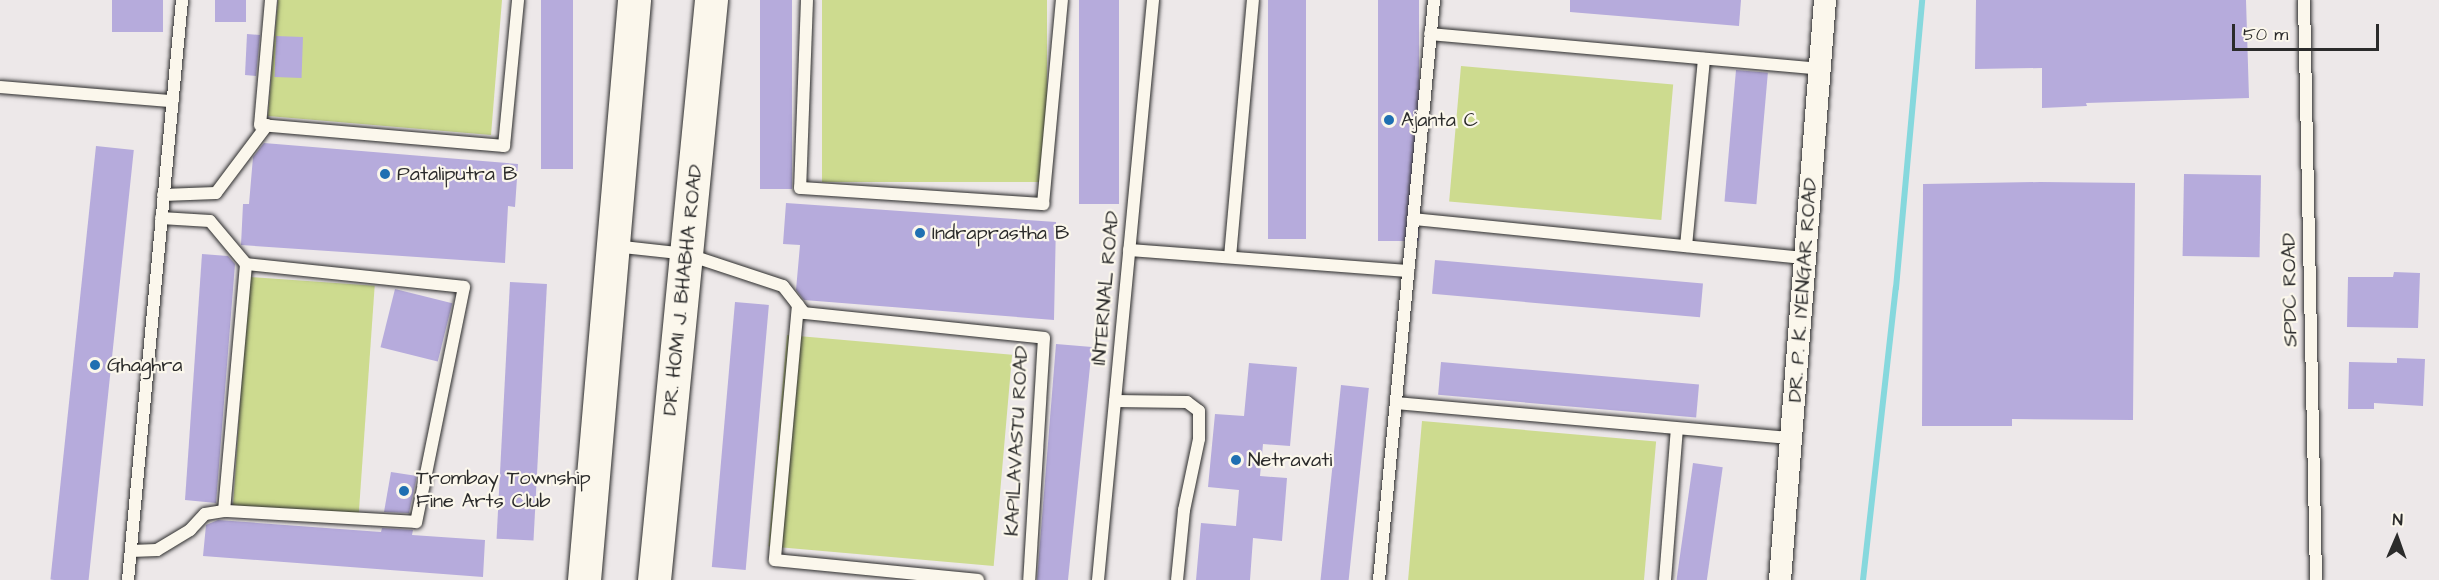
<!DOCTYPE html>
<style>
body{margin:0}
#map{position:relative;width:2439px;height:580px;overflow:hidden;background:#ede8e9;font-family:"Architects Daughter",sans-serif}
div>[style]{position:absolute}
.green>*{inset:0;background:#cddb8f;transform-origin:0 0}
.stream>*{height:6px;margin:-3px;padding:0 3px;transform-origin:3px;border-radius:3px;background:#86d8dd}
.building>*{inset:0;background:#b6abdc;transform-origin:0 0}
.roads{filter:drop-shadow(0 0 2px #2b2b2b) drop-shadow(0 0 2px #2b2b2b)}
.lane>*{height:12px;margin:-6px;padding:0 6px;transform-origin:6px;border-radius:6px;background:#fbf7ec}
.street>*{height:22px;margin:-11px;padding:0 11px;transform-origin:11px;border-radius:11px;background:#fbf7ec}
.secondary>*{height:33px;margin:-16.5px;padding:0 16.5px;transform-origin:16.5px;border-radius:16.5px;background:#fbf7ec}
.dots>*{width:16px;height:16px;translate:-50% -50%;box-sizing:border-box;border:3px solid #fbf7ec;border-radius:50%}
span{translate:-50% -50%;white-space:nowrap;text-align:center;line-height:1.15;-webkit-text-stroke:4.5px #fbf7ec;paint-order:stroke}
.poi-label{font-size:20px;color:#2b2b2b}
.left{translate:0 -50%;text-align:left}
.street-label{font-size:20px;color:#2b2b2b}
.north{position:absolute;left:2367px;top:508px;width:60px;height:60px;-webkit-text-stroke:4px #fbf7ec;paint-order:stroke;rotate:2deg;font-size:16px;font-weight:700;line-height:24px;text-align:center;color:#2b2b2b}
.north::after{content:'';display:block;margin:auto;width:21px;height:27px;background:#2b2b2b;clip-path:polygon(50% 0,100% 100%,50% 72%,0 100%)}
.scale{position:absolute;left:2232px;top:24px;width:147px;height:27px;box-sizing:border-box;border:3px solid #2b2b2b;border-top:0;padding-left:8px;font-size:18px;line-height:21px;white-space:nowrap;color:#2b2b2b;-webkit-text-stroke:4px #fbf7ec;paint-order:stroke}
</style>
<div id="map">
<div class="green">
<div style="clip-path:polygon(278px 0,502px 0,491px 135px,268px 116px)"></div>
<div style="left:822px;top:0;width:225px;height:182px"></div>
<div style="left:1461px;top:66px;width:213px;height:136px;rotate:5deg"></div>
<div style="left:249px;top:277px;width:126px;height:231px;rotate:4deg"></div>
<div style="left:787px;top:335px;width:226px;height:212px;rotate:5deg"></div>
<div style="left:1422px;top:421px;width:235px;height:160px;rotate:5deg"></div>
</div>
<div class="stream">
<div style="left:1863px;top:580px;width:294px;rotate:-83.6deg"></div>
<div style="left:1896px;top:288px;width:289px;rotate:-84.8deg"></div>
</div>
<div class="building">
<div style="left:112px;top:0;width:51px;height:32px"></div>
<div style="left:215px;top:0;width:31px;height:22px"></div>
<div style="left:541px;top:0;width:32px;height:169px"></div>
<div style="left:760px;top:0;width:32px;height:189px"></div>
<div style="left:1079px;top:0;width:40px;height:204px"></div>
<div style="left:1268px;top:0;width:38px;height:239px"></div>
<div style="left:1378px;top:0;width:41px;height:241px"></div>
<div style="clip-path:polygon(1570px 0,1741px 0,1739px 26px,1570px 12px)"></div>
<div style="clip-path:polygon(1976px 0,2246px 0,2249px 98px,2086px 103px,2087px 106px,2042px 108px,2042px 68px,1975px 69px)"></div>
<div style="clip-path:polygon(247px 34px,260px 35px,256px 76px,245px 75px)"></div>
<div style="left:276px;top:36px;width:27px;height:41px;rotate:2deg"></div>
<div style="left:1736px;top:70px;width:32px;height:132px;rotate:5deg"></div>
<div style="clip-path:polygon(264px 143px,518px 164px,515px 207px,508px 206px,505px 263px,241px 245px,243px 204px,249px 204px,253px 157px)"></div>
<div style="left:96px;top:146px;width:38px;height:436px;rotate:6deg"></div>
<div style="left:2184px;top:174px;width:77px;height:82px;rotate:1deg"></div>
<div style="clip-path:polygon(2040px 182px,2135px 183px,2133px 420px,2012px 419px,2012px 426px,1922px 426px,1923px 184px)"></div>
<div style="clip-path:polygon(786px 203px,1056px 222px,1054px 320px,804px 300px,796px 290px,800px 245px,783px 244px)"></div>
<div style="clip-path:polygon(202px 254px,228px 256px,235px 264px,216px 503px,185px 500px)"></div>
<div style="left:1435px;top:260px;width:269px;height:34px;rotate:5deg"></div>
<div style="clip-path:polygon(2394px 272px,2420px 273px,2418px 328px,2347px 327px,2348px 277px,2393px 277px)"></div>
<div style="left:510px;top:282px;width:37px;height:257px;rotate:3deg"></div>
<div style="left:395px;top:289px;width:59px;height:60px;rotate:14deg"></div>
<div style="left:735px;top:302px;width:34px;height:266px;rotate:5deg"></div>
<div style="clip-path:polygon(1056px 344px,1092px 347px,1068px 580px,1037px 580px)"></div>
<div style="clip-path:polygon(2397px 358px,2425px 359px,2423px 406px,2374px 403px,2374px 409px,2348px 409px,2349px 362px,2397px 363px)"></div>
<div style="left:1441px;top:362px;width:259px;height:33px;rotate:5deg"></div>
<div style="clip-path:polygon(1249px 363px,1297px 367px,1290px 446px,1263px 444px,1260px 476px,1287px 478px,1282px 541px,1253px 538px,1250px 580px,1196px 580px,1201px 523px,1236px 526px,1239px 490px,1208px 487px,1215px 414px,1244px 416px)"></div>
<div style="left:1341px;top:385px;width:28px;height:196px;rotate:6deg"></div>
<div style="left:1693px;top:463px;width:30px;height:118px;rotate:8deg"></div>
<div style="clip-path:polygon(391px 472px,417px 476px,409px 513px,384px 512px)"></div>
<div style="clip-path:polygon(218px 520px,381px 532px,382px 528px,413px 530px,412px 535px,485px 540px,483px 577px,203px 556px,206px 525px)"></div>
</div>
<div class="roads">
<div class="lane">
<div style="left:271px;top:0;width:125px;rotate:95deg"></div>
<div style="left:260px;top:125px;width:245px;rotate:4.9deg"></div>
<div style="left:504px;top:146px;width:147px;rotate:-84.5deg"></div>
<div style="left:807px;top:0;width:188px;rotate:92.1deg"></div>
<div style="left:800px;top:188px;width:244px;rotate:3.8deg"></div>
<div style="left:1043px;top:204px;width:205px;rotate:-84.7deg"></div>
<div style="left:2304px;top:0;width:580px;rotate:88.81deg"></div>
<div style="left:1430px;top:34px;width:392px;rotate:5.1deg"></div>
<div style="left:0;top:87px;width:173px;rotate:4.7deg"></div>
<div style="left:163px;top:195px;width:53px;rotate:-2.2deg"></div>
<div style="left:216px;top:193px;width:85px;rotate:-53.1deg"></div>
<div style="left:161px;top:218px;width:49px;rotate:3.5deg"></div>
<div style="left:210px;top:221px;width:56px;rotate:50.1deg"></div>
<div style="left:246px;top:264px;width:219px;rotate:6deg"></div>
<div style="left:464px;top:287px;width:240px;rotate:101.5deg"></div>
<div style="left:416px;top:522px;width:192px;rotate:-176.7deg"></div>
<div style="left:224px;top:511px;width:248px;rotate:-84.9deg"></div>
<div style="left:1413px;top:219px;width:394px;rotate:5.7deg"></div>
<div style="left:614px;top:246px;width:72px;rotate:6.3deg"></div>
<div style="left:686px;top:254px;width:102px;rotate:18.3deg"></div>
<div style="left:783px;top:286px;width:34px;rotate:52deg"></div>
<div style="left:804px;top:313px;width:241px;rotate:5.9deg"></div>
<div style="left:1044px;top:338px;width:242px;rotate:93.5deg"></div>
<div style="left:1686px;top:246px;width:188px;rotate:-84.5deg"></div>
<div style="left:1129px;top:250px;width:280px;rotate:4.3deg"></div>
<div style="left:1230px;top:257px;width:258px;rotate:-84.9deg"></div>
<div style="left:798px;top:305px;width:256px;rotate:95.2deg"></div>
<div style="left:775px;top:560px;width:204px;rotate:5.6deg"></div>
<div style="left:1115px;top:401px;width:72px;rotate:0.8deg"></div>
<div style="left:1187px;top:402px;width:15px;rotate:37deg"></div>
<div style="left:1199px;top:411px;width:28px;rotate:90deg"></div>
<div style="left:1199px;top:439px;width:73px;rotate:101.9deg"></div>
<div style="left:1184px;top:510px;width:70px;rotate:95.7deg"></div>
<div style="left:1396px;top:403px;width:397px;rotate:5.1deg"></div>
<div style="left:131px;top:551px;width:26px;rotate:-2deg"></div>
<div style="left:157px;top:550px;width:39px;rotate:-31deg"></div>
<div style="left:190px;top:530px;width:22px;rotate:-47deg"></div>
<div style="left:205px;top:514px;width:19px;rotate:-9deg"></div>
<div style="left:128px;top:580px;width:583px;rotate:-84.68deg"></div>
<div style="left:1098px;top:580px;width:583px;rotate:-84.58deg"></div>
<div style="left:1379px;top:580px;width:583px;rotate:-84.58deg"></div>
<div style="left:1665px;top:580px;width:151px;rotate:-85.5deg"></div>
</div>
<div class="street">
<div style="left:1780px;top:580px;width:582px;rotate:-85.56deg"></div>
</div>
<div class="secondary">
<div style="left:584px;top:580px;width:582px;rotate:-85.07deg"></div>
<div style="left:654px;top:580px;width:583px;rotate:-84.39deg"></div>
</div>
</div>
<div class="dots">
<div style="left:1389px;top:120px;background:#1f6fb2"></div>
<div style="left:385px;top:174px;background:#1f6fb2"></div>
<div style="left:920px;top:233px;background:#1f6fb2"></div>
<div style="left:95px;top:365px;background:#1f6fb2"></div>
<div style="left:1236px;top:460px;background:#1f6fb2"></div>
<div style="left:404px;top:491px;background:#1f6fb2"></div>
</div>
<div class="poi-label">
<span class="left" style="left:1401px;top:120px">Ajanta C</span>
<span class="left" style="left:397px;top:174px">Pataliputra B</span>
<span class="left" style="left:932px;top:233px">Indraprastha B</span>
<span class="left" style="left:107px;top:365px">Ghaghra</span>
<span class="left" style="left:1248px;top:460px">Netravati</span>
<span class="left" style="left:416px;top:490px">Trombay Township<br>Fine Arts Club</span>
</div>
<div class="street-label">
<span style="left:1106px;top:288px;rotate:-85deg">INTERNAL ROAD</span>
<span style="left:683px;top:290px;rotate:-84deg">DR. HOMI J. BHABHA ROAD</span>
<span style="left:1803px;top:290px;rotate:-86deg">DR. P. K. IYENGAR ROAD</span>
<span style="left:2290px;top:290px;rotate:-91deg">SPDC ROAD</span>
<span style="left:1017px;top:441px;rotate:-87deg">KAPILAVASTU ROAD</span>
</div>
<div class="north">N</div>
<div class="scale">50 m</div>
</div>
